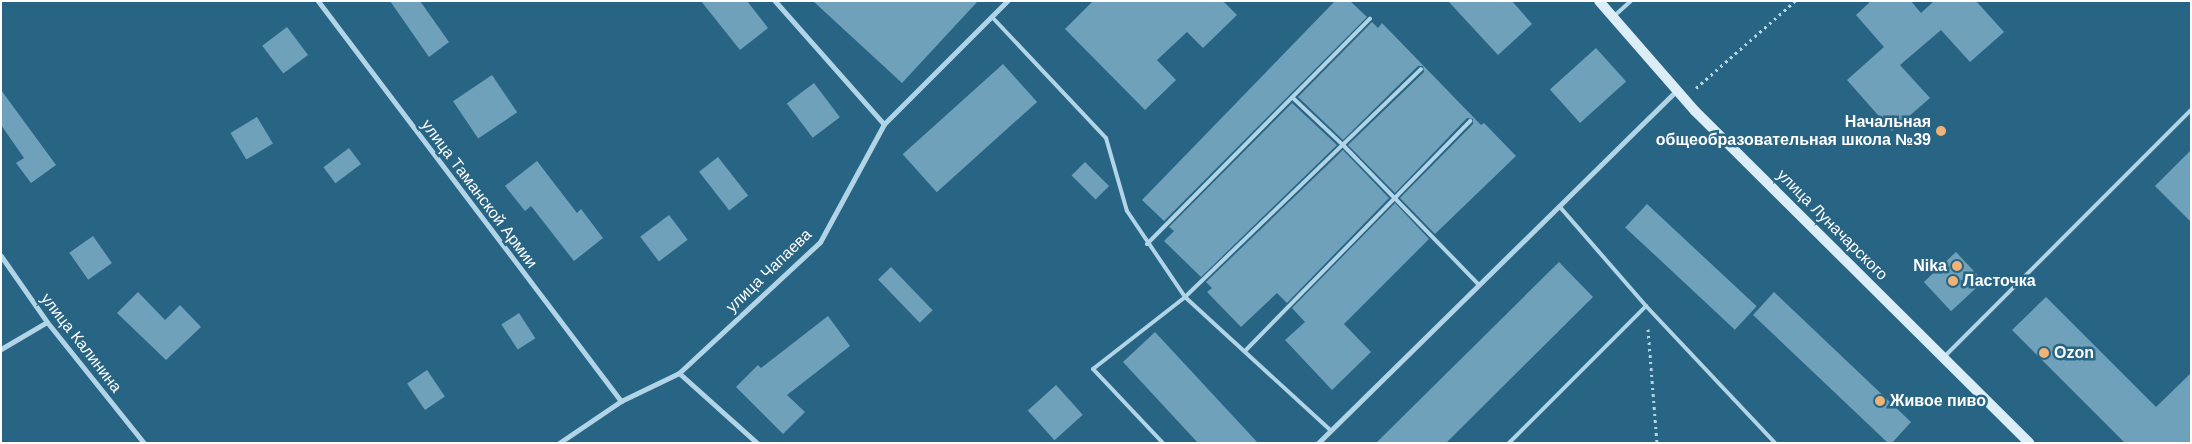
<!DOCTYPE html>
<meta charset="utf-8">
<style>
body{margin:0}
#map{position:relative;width:2192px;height:444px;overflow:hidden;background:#286484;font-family:Helvetica,sans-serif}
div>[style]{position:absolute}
.building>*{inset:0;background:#70a1bb;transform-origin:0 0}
.path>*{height:3px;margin-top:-1.5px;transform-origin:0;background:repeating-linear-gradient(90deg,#b1d5e7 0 2.5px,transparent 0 6.5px)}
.lane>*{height:4px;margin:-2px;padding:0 2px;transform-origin:2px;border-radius:2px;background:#b1d5e7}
.street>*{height:5px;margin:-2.5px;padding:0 2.5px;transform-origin:2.5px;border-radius:2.5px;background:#b1d5e7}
.secondary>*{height:10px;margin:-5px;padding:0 5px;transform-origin:5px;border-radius:5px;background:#dbedf6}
.dots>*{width:14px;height:14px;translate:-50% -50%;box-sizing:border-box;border:2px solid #286484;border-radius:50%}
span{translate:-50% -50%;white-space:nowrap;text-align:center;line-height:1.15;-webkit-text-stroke:5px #286484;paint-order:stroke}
.poi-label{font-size:16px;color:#fff;font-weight:700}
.right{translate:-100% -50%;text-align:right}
.left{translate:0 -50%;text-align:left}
.street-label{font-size:16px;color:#fff}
.frame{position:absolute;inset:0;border:2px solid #fff;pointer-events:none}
</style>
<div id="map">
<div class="building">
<div style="clip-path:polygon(390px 1px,420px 1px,449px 42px,429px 57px)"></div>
<div style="clip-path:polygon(701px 1px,747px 1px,768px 28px,740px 50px)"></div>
<div style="clip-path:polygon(813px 1px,978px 1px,902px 83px)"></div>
<div style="clip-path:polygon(1093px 1px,1223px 1px,1237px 15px,1203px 48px,1187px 32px,1157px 60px,1176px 80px,1145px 110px,1065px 29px)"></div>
<div style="clip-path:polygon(1335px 1px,1350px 1px,1367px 17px,1164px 221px,1142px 200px)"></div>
<div style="clip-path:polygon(1448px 1px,1512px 1px,1532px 24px,1498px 55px)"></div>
<div style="clip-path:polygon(1871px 1px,1911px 1px,1921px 13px,1934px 1px,1976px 1px,2004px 32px,1970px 62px,1941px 30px,1900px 65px,1930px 98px,1892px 131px,1847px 80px,1884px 47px,1856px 15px)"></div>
<div style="clip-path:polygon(1372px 22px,1378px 28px,1382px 23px,1481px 125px,1484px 123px,1516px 156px,1435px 234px,1400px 198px,1473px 124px,1473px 119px,1467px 118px,1395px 193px,1348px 145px,1424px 72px,1423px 66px,1418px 66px,1343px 140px,1298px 97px)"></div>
<div style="left:287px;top:27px;width:35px;height:31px;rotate:53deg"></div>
<div style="left:1596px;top:48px;width:45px;height:62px;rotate:48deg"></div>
<div style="left:1003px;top:64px;width:51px;height:135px;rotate:48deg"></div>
<div style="left:492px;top:75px;width:45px;height:47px;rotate:56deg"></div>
<div style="left:814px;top:83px;width:43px;height:34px;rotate:53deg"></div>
<div style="clip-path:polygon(1px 90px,56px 165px,31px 183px,16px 163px,24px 158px,1px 125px)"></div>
<div style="clip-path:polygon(1292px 103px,1337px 145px,1201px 277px,1164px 241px,1174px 231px,1169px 227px)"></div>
<div style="left:257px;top:117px;width:31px;height:31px;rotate:59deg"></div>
<div style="left:349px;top:148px;width:20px;height:32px;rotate:53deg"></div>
<div style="clip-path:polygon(1343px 150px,1389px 198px,1287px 303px,1277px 293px,1241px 327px,1207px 292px,1212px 288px,1206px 282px)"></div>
<div style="clip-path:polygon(2191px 150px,2191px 222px,2155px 186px)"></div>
<div style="left:718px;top:157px;width:49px;height:24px;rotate:52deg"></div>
<div style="clip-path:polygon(537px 161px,577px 213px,581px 209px,603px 238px,574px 261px,531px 206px,525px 211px,505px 186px)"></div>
<div style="left:1085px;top:162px;width:34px;height:19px;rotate:45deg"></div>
<div style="clip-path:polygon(1395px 203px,1429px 239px,1344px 324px,1371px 352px,1332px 390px,1285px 340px,1305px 322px,1292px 308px)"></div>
<div style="left:1647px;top:204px;width:150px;height:32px;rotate:43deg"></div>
<div style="left:669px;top:215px;width:31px;height:36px;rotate:53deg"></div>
<div style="left:93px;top:236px;width:33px;height:29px;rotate:55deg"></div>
<div style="left:1956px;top:252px;width:40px;height:44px;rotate:47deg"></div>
<div style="clip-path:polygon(1559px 262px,1593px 297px,1446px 443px,1376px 443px)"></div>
<div style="left:891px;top:267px;width:60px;height:18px;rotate:46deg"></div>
<div style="clip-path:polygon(138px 292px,165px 320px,180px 305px,201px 327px,166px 360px,117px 313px)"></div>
<div style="clip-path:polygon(1774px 292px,1911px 422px,1892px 443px,1888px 443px,1753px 315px)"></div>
<div style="clip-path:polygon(2046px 297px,2156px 407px,2191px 373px,2191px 443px,2125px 443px,2012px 330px)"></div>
<div style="left:519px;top:313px;width:30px;height:21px;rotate:57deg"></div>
<div style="clip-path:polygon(828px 316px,850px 346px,787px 395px,805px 412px,783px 434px,736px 387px,758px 365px,761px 368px)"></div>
<div style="clip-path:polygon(1155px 332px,1258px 443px,1198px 443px,1123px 362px)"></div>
<div style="left:427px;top:370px;width:32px;height:24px;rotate:56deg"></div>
<div style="left:1056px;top:385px;width:40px;height:38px;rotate:48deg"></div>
</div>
<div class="path">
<div style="left:1696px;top:88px;width:132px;rotate:-41.3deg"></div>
<div style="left:1648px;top:329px;width:114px;rotate:85.5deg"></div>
</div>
<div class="lane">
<div style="left:992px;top:17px;width:166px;rotate:46.7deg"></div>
<div style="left:1106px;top:138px;width:76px;rotate:74deg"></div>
<div style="left:1127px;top:211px;width:104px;rotate:56deg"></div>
<div style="left:1185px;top:297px;width:197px;rotate:42.5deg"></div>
<div style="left:1613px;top:17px;width:24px;rotate:-42deg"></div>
<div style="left:1294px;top:99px;width:67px;rotate:43.2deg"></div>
<div style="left:1343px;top:145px;width:195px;rotate:45.8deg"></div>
<div style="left:1147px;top:244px;width:317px;rotate:-45.3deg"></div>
<div style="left:1646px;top:306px;width:188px;rotate:46.7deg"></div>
<div style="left:1245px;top:351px;width:322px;rotate:-45.6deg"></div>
<div style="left:1944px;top:357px;width:349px;rotate:-45deg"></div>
<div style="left:1163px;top:443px;width:102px;rotate:-133.4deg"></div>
<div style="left:1093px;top:369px;width:117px;rotate:-38deg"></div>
<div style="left:1185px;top:297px;width:328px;rotate:-44deg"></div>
<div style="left:1509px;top:443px;width:194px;rotate:-45deg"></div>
<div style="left:1646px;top:306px;width:131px;rotate:-131deg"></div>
</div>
<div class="street">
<div style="left:318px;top:1px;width:502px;rotate:52.86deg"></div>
<div style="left:775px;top:1px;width:164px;rotate:48.5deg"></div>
<div style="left:1px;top:256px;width:80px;rotate:55.1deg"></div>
<div style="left:47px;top:322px;width:155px;rotate:51.3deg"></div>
<div style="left:1px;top:349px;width:53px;rotate:-30.4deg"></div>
<div style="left:679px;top:373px;width:105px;rotate:41.9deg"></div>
<div style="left:559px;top:443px;width:75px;rotate:-34.1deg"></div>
<div style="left:621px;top:401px;width:64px;rotate:-25.8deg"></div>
<div style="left:679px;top:373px;width:192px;rotate:-42.9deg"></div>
<div style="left:820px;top:242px;width:134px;rotate:-61.5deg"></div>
<div style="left:884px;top:124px;width:174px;rotate:-45deg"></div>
<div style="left:1318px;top:443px;width:502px;rotate:-44.52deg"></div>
</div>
<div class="secondary">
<div style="left:1599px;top:1px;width:146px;rotate:48.9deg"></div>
<div style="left:1695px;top:111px;width:471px;rotate:44.8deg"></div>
</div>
<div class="dots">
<div style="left:1941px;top:131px;background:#efb378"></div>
<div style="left:1957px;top:266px;background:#efb378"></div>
<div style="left:1953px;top:281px;background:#efb378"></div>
<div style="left:2044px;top:353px;background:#efb378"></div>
<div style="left:1880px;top:401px;background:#efb378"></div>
</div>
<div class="poi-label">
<span class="right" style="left:1931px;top:131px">Начальная<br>общеобразовательная школа №39</span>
<span class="right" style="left:1947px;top:266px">Nika</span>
<span class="left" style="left:1963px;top:281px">Ласточка</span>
<span class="left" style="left:2054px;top:353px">Ozon</span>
<span class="left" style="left:1890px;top:401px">Живое пиво</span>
</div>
<div class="street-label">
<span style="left:479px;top:194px;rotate:53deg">улица Таманской Армии</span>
<span style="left:1832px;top:225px;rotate:45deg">улица Луначарского</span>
<span style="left:769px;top:271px;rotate:-44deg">улица Чапаева</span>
<span style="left:81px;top:343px;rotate:52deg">улица Калинина</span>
</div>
<div class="frame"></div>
</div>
